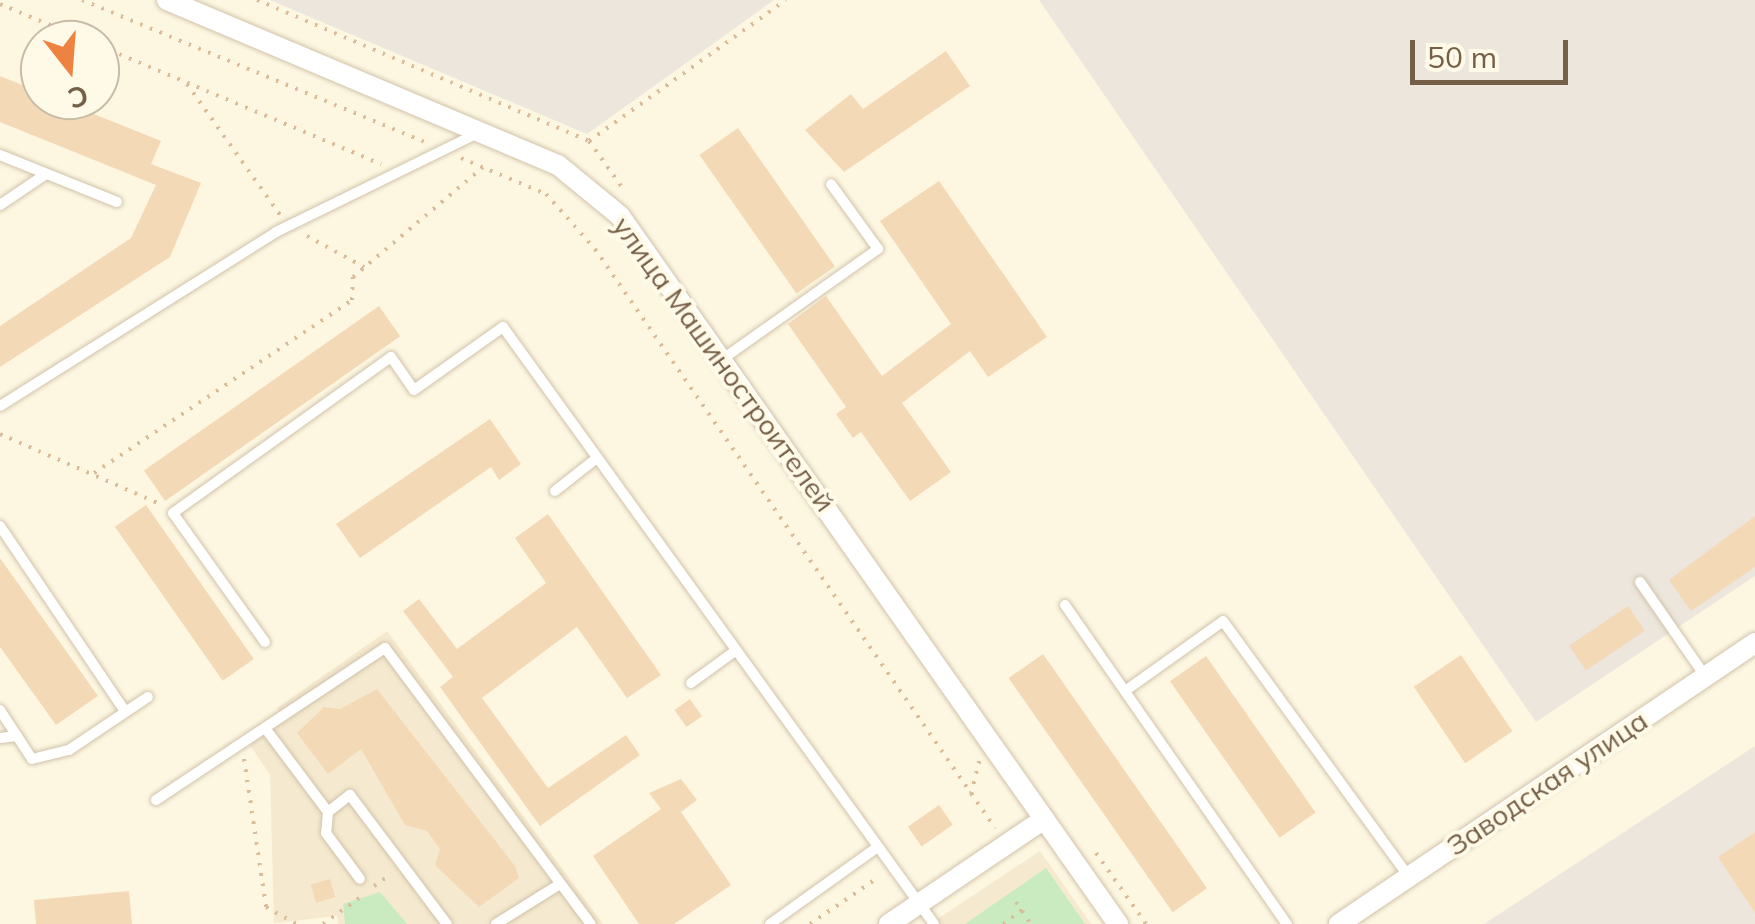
<!DOCTYPE html>
<meta charset="utf-8">
<style>
body{margin:0}
#map{position:relative;width:1755px;height:924px;overflow:hidden;background:#fdf7e1;font-family:Mulish,sans-serif}
div>[style]{position:absolute}
.residential>*{inset:0;background:#f5eacf}
.industrial>*{inset:0;background:#ece6dd}
.green>*{inset:0;background:#caebbf}
.building>*{inset:0;background:#f4d9b7;transform-origin:0 0}
.path>*{height:4px;margin-top:-2px;transform-origin:0;background:repeating-linear-gradient(90deg,#d9bd9b 0 2.5px,transparent 0 10.5px)}
.roads{filter:drop-shadow(0 0 2px #d1c2ab) drop-shadow(0 0 2px #d1c2ab)}
.lane>*{height:10px;margin:-5px;padding:0 5px;transform-origin:5px;border-radius:5px;background:#fff}
.street>*{height:20px;margin:-10px;padding:0 10px;transform-origin:10px;border-radius:10px;background:#fff}
span{translate:-50% -50%;white-space:nowrap;text-align:center;line-height:1.15;-webkit-text-stroke:8px #fffae8;paint-order:stroke}
.street-label{font-size:28px;color:#765f47}
.north{position:absolute;left:20px;top:20px;width:100px;height:100px;box-sizing:border-box;background:#fffae8;border:2px solid #c8bca8;border-radius:50%;rotate:163deg;font-size:28px;font-weight:700;line-height:40px;text-align:center;color:#765f47}
.north::after{content:'';display:block;margin:auto;width:35px;height:45px;background:#ee8240;clip-path:polygon(50% 0,100% 100%,50% 72%,0 100%)}
.scale{position:absolute;left:1410px;top:40px;width:158px;height:45px;box-sizing:border-box;border:5px solid #765f47;border-top:0;padding-left:12px;font-size:30px;line-height:35px;white-space:nowrap;color:#765f47;-webkit-text-stroke:8px #fffae8;paint-order:stroke}
</style>
<div id="map">
<div class="residential">
<div style="clip-path:polygon(387px 631px,603px 924px,338px 924px,337px 916px,274px 923px,270px 775px,250px 745px,284px 718px,277px 708px)"></div>
<div style="clip-path:polygon(1040px 851px,1091px 924px,930px 924px)"></div>
</div>
<div class="industrial">
<div style="clip-path:polygon(270px 0,774px 0,587px 134px)"></div>
<div style="clip-path:polygon(1039px 0,1755px 0,1755px 576px,1536px 722px)"></div>
<div style="clip-path:polygon(1755px 746px,1755px 924px,1484px 924px)"></div>
</div>
<div class="green">
<div style="clip-path:polygon(1046px 868px,1085px 924px,965px 924px)"></div>
<div style="clip-path:polygon(380px 892px,407px 924px,345px 924px,343px 904px)"></div>
</div>
<div class="building">
<div style="clip-path:polygon(946px 51px,970px 86px,844px 172px,805px 130px,851px 94px,863px 109px)"></div>
<div style="clip-path:polygon(0 76px,40px 92px,40px 100px,59px 100px,161px 141px,151px 164px,201px 183px,170px 257px,0 367px,0 326px,131px 238px,156px 185px,0 122px)"></div>
<div style="left:738px;top:128px;width:169px;height:47px;rotate:55deg"></div>
<div style="clip-path:polygon(939px 181px,1047px 337px,988px 377px,970px 351px,902px 403px,951px 472px,910px 501px,861px 432px,853px 438px,836px 414px,846px 407px,788px 324px,826px 296px,882px 376px,951px 324px,880px 221px)"></div>
<div style="left:379px;top:306px;width:37px;height:287px;rotate:55deg"></div>
<div style="clip-path:polygon(490px 419px,521px 464px,499px 480px,491px 467px,360px 558px,336px 524px)"></div>
<div style="left:146px;top:505px;width:188px;height:38px;rotate:55deg"></div>
<div style="clip-path:polygon(548px 514px,661px 675px,627px 698px,577px 627px,482px 698px,548px 788px,626px 735px,640px 755px,540px 826px,440px 687px,453px 677px,403px 611px,419px 599px,457px 649px,546px 583px,515px 538px)"></div>
<div style="clip-path:polygon(1755px 516px,1755px 567px,1691px 611px,1669px 580px)"></div>
<div style="clip-path:polygon(0 558px,98px 696px,56px 725px,0 647px)"></div>
<div style="left:1628px;top:606px;width:30px;height:71px;rotate:56deg"></div>
<div style="left:1043px;top:654px;width:286px;height:42px;rotate:55deg"></div>
<div style="left:1461px;top:655px;width:92px;height:57px;rotate:56deg"></div>
<div style="left:1206px;top:656px;width:191px;height:44px;rotate:55deg"></div>
<div style="clip-path:polygon(377px 689px,515px 866px,519px 878px,479px 907px,435px 865px,440px 849px,427px 831px,405px 825px,361px 749px,328px 774px,297px 733px,324px 707px,340px 709px)"></div>
<div style="left:690px;top:699px;width:21px;height:19px;rotate:55deg"></div>
<div style="clip-path:polygon(681px 779px,697px 800px,681px 812px,731px 885px,674px 924px,639px 924px,593px 856px,661px 809px,649px 793px)"></div>
<div style="left:939px;top:805px;width:24px;height:38px;rotate:55deg"></div>
<div style="clip-path:polygon(1755px 832px,1755px 913px,1718px 857px)"></div>
<div style="left:330px;top:879px;width:19px;height:20px;rotate:74deg"></div>
<div style="clip-path:polygon(129px 891px,132px 924px,36px 924px,34px 900px)"></div>
</div>
<div class="path">
<div style="left:82px;top:0;width:371px;rotate:22.5deg"></div>
<div style="left:257px;top:0;width:361px;rotate:23deg"></div>
<div style="left:589px;top:141px;width:60px;rotate:54.5deg"></div>
<div style="left:0;top:4px;width:93px;rotate:22.7deg"></div>
<div style="left:100px;top:46px;width:305px;rotate:22.8deg"></div>
<div style="left:187px;top:84px;width:161px;rotate:54.6deg"></div>
<div style="left:589px;top:141px;width:242px;rotate:-35.6deg"></div>
<div style="left:461px;top:158px;width:92px;rotate:23deg"></div>
<div style="left:546px;top:194px;width:74px;rotate:48.3deg"></div>
<div style="left:595px;top:249px;width:704px;rotate:55.36deg"></div>
<div style="left:307px;top:236px;width:65px;rotate:28.5deg"></div>
<div style="left:0;top:434px;width:175px;rotate:23.6deg"></div>
<div style="left:94px;top:473px;width:311px;rotate:-33.8deg"></div>
<div style="left:352px;top:300px;width:23px;rotate:-88deg"></div>
<div style="left:353px;top:277px;width:170px;rotate:-40.2deg"></div>
<div style="left:244px;top:759px;width:150px;rotate:81.5deg"></div>
<div style="left:266px;top:907px;width:35px;rotate:29deg"></div>
<div style="left:971px;top:794px;width:34px;rotate:-76deg"></div>
<div style="left:1096px;top:853px;width:87px;rotate:54.8deg"></div>
<div style="left:374px;top:886px;width:21px;rotate:-35deg"></div>
<div style="left:1016px;top:902px;width:27px;rotate:56deg"></div>
<div style="left:323px;top:924px;width:49px;rotate:-35.9deg"></div>
<div style="left:810px;top:924px;width:83px;rotate:-34.3deg"></div>
<div style="left:1003px;top:924px;width:24px;rotate:-36deg"></div>
</div>
<div class="roads">
<div class="lane">
<div style="left:0;top:155px;width:126px;rotate:21.9deg"></div>
<div style="left:0;top:205px;width:55px;rotate:-34deg"></div>
<div style="left:724px;top:358px;width:189px;rotate:-35.3deg"></div>
<div style="left:878px;top:249px;width:80px;rotate:-125.9deg"></div>
<div style="left:0;top:406px;width:326px;rotate:-32.2deg"></div>
<div style="left:276px;top:232px;width:227px;rotate:-26.1deg"></div>
<div style="left:555px;top:491px;width:53px;rotate:-38.2deg"></div>
<div style="left:0;top:526px;width:223px;rotate:56deg"></div>
<div style="left:1640px;top:582px;width:114px;rotate:55.3deg"></div>
<div style="left:1065px;top:605px;width:389px;rotate:55.2deg"></div>
<div style="left:265px;top:642px;width:158px;rotate:-125.5deg"></div>
<div style="left:173px;top:513px;width:268px;rotate:-35.6deg"></div>
<div style="left:391px;top:357px;width:40px;rotate:55.1deg"></div>
<div style="left:414px;top:390px;width:109px;rotate:-35.3deg"></div>
<div style="left:503px;top:327px;width:736px;rotate:54.17deg"></div>
<div style="left:691px;top:683px;width:54px;rotate:-36deg"></div>
<div style="left:1125px;top:691px;width:120px;rotate:-35.5deg"></div>
<div style="left:1223px;top:621px;width:316px;rotate:54deg"></div>
<div style="left:0;top:710px;width:31px;rotate:57deg"></div>
<div style="left:17px;top:736px;width:17px;rotate:173deg"></div>
<div style="left:265px;top:728px;width:105px;rotate:53.1deg"></div>
<div style="left:328px;top:812px;width:28px;rotate:-38deg"></div>
<div style="left:350px;top:795px;width:161px;rotate:53.1deg"></div>
<div style="left:17px;top:736px;width:27px;rotate:57deg"></div>
<div style="left:32px;top:759px;width:38px;rotate:-14deg"></div>
<div style="left:69px;top:750px;width:95px;rotate:-33.9deg"></div>
<div style="left:156px;top:800px;width:275px;rotate:-33.6deg"></div>
<div style="left:385px;top:648px;width:344px;rotate:53.3deg"></div>
<div style="left:328px;top:812px;width:21px;rotate:95deg"></div>
<div style="left:326px;top:833px;width:57px;rotate:53.5deg"></div>
<div style="left:496px;top:924px;width:75px;rotate:-32deg"></div>
<div style="left:770px;top:924px;width:130px;rotate:-35.6deg"></div>
</div>
<div class="street">
<div style="left:167px;top:0;width:424px;rotate:22.9deg"></div>
<div style="left:558px;top:165px;width:80px;rotate:39.4deg"></div>
<div style="left:620px;top:216px;width:866px;rotate:54.88deg"></div>
<div style="left:889px;top:924px;width:187px;rotate:-34.1deg"></div>
<div style="left:1339px;top:924px;width:502px;rotate:-34.04deg"></div>
</div>
</div>
<div class="street-label">
<span style="left:724px;top:364px;rotate:54deg">улица Машиностроителей</span>
<span style="left:1547px;top:783px;rotate:-34deg">Заводская улица</span>
</div>
<div class="north">С</div>
<div class="scale">50 m</div>
</div>
